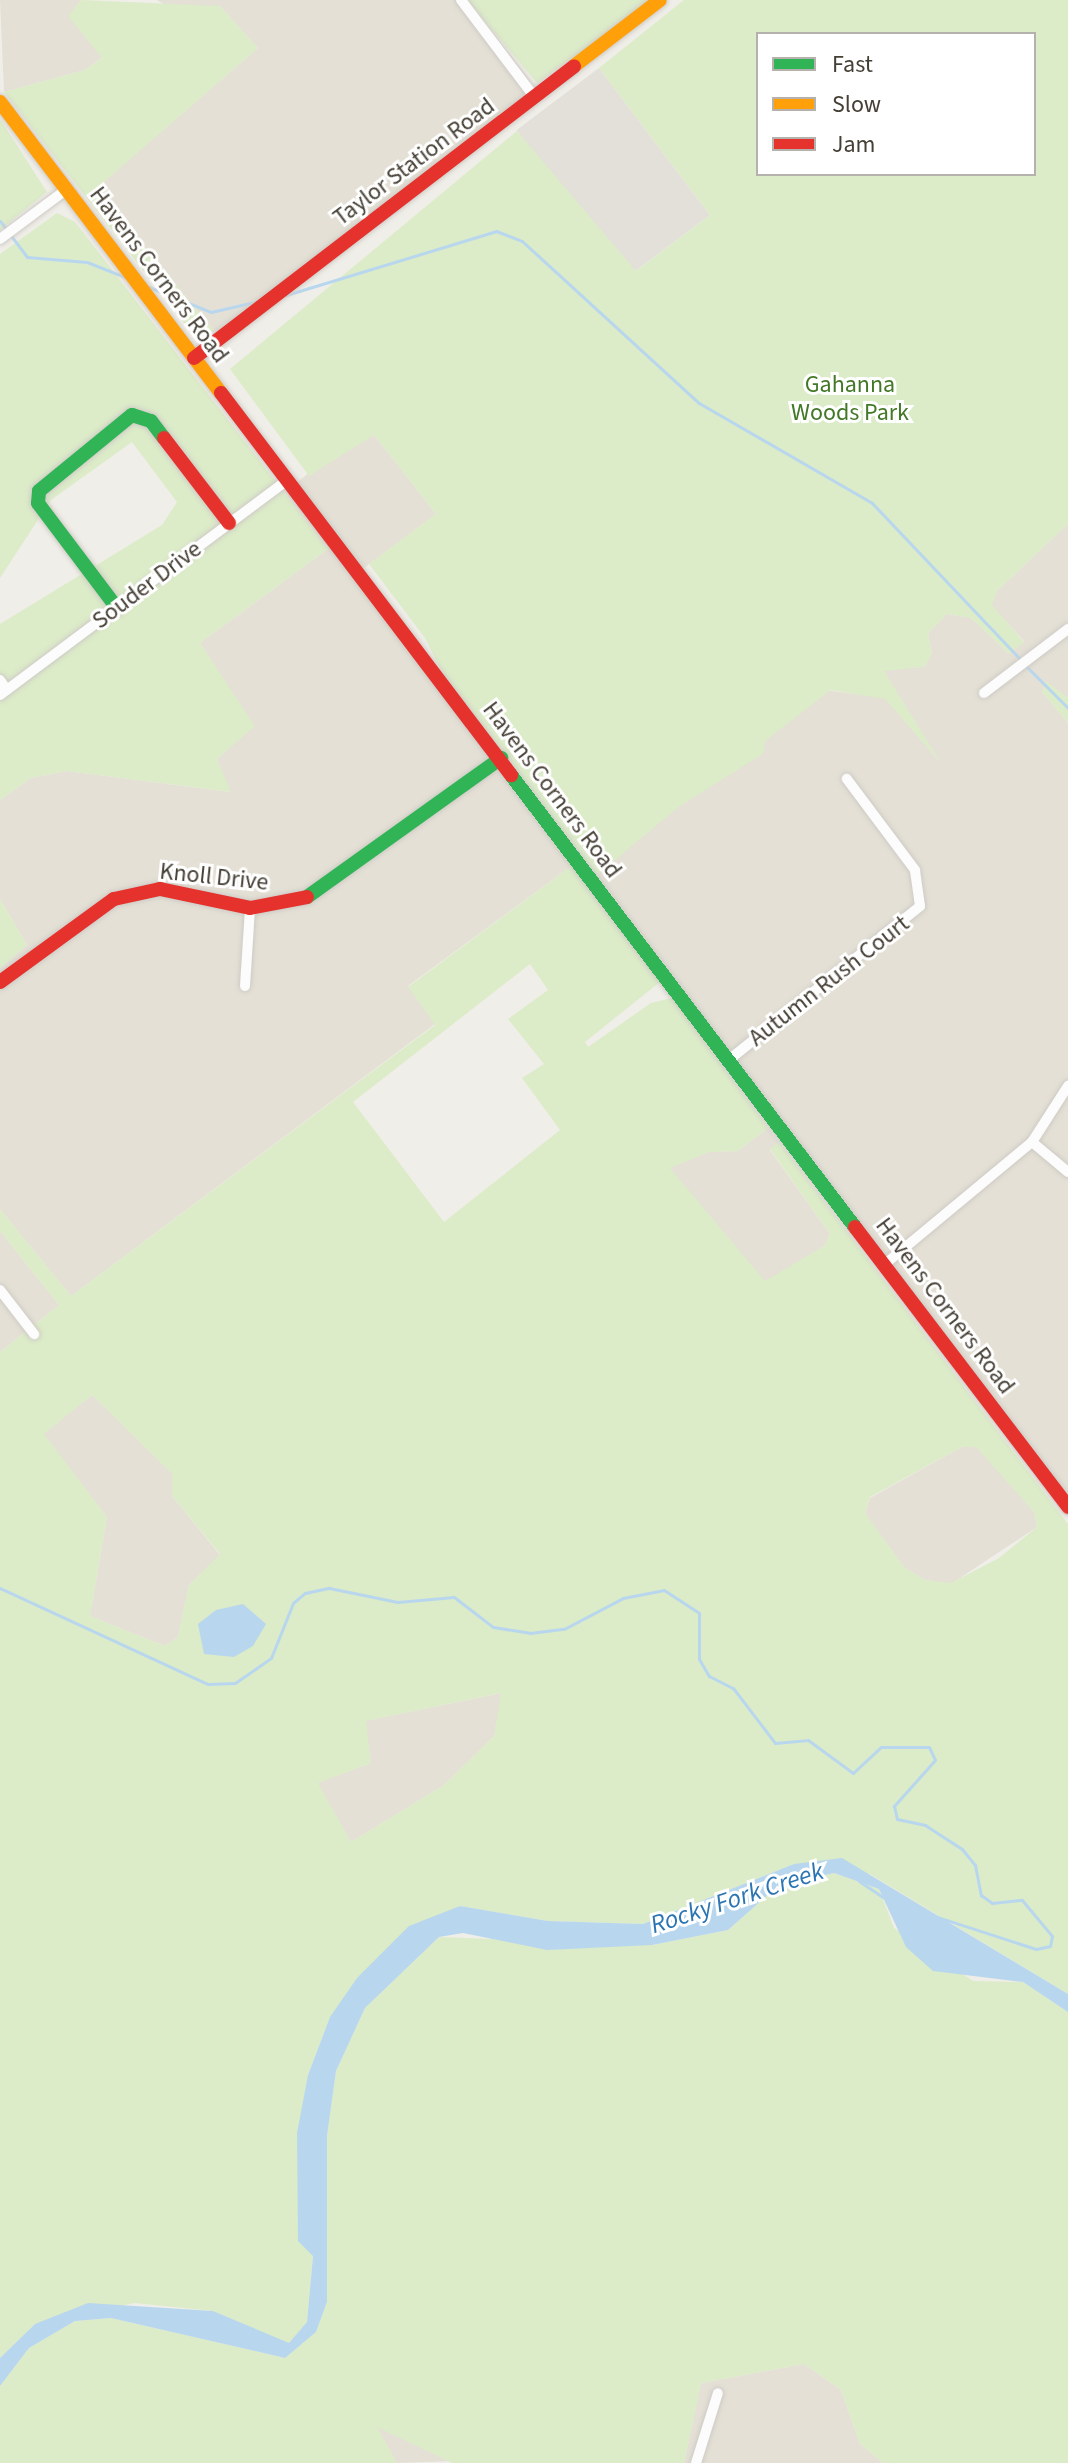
<!DOCTYPE html>
<style>
body{margin:0}
#map{position:relative;width:1068px;height:2463px;overflow:hidden;background:#f0eee8;font-family:"Source Sans 3",sans-serif}
div>[style]{position:absolute}
.residential>*{inset:0;background:#e4e0d5}
.industrial>*{inset:0;background:#e3dfd9;transform-origin:0 0}
.green>*{inset:0;background:#dcebc8}
.water>*{inset:0;background:#b8d7ee}
.stream>*{height:3px;margin:-1.5px;padding:0 1.5px;transform-origin:1.5px;border-radius:1.5px;background:#b8d7ee}
.roads{filter:drop-shadow(0 0 2px #cecbc6) drop-shadow(0 0 2px #cecbc6)}
.street>*{height:10px;margin:-5px;padding:0 5px;transform-origin:5px;border-radius:5px;background:#fdfcfc}
.fast>*{height:14px;margin:-7px;padding:0 7px;transform-origin:7px;border-radius:7px;background:#30b455}
.slow>*{height:14px;margin:-7px;padding:0 7px;transform-origin:7px;border-radius:7px;background:#ff9f0a}
.jam>*{height:14px;margin:-7px;padding:0 7px;transform-origin:7px;border-radius:7px;background:#e5322d}
span{translate:-50% -50%;white-space:nowrap;text-align:center;line-height:1.15;-webkit-text-stroke:6px #fff;paint-order:stroke}
.street-label{font-size:24px;color:#453f35}
.park-label{font-size:24px;color:#437827}
.water-label{font-size:26px;color:#2c75b3;font-style:italic}
.legend{position:absolute;left:756px;top:32px;width:280px;height:144px;box-sizing:border-box;background:#fff;border:2px solid #b5b2ae;margin:0;padding:10px 14px;list-style:none;font-size:24px;color:#453f35}
.legend li{display:flex;align-items:center;gap:16px;height:40px}
.legend b{width:40px;border:2px solid #b5b2ae}
</style>
<div id="map">
<div class="residential">
<div style="clip-path:polygon(0 0,81px 0,69px 16px,103px 57px,85px 70px,4px 92px)"></div>
<div style="clip-path:polygon(157px 0,467px 0,530px 81px,522px 101px,215px 332px,95px 189px,258px 48px,220px 6px,172px 9px)"></div>
<div style="clip-path:polygon(374px 435px,436px 514px,353px 576px,574px 864px,408px 986px,435px 1024px,71px 1296px,0 1209px,0 968px,27px 945px,0 899px,0 800px,31px 778px,67px 771px,230px 792px,217px 759px,254px 726px,200px 643px,328px 549px,285px 492px,331px 455px)"></div>
<div style="clip-path:polygon(1068px 524px,1068px 698px,1046px 682px,1042px 692px,1068px 723px,1068px 1498px,597px 875px,599px 862px,644px 818px,825px 690px,885px 698px,940px 762px,883px 670px,924px 667px,932px 654px,928px 633px,947px 614px,971px 618px,1009px 654px,1024px 641px,991px 605px,997px 591px)"></div>
<div style="clip-path:polygon(768px 1128px,779px 1142px,770px 1150px,830px 1234px,824px 1246px,765px 1282px,669px 1168px,709px 1152px,738px 1151px)"></div>
<div style="clip-path:polygon(0 1231px,59px 1305px,0 1352px)"></div>
<div style="clip-path:polygon(92px 1395px,173px 1474px,172px 1496px,220px 1555px,189px 1585px,178px 1637px,165px 1646px,90px 1616px,107px 1517px,43px 1434px)"></div>
<div style="clip-path:polygon(962px 1447px,977px 1447px,1034px 1512px,1037px 1527px,951px 1584px,925px 1580px,905px 1568px,865px 1514px,870px 1498px)"></div>
<div style="clip-path:polygon(502px 1693px,494px 1736px,444px 1785px,351px 1842px,317px 1783px,371px 1763px,365px 1721px)"></div>
<div style="clip-path:polygon(804px 2364px,841px 2390px,860px 2444px,883px 2463px,684px 2463px,701px 2383px)"></div>
<div style="clip-path:polygon(376px 2426px,453px 2461px,397px 2463px)"></div>
</div>
<div class="industrial">
<div style="left:599px;top:68px;width:184px;height:103px;rotate:53deg"></div>
</div>
<div class="green">
<div style="clip-path:polygon(81px 0,220px 6px,258px 48px,96px 189px,215px 332px,188px 328px,4px 92px,85px 70px,102px 58px,68px 16px)"></div>
<div style="clip-path:polygon(467px 0,653px 0,537px 83px)"></div>
<div style="clip-path:polygon(evenodd,684px 0,1068px 0,1068px 524px,997px 591px,992px 605px,1024px 642px,1009px 654px,971px 618px,947px 614px,928px 633px,932px 655px,924px 667px,884px 671px,941px 763px,885px 699px,831px 690px,765px 741px,763px 754px,680px 806px,597px 875px,445px 678px,425px 638px,369px 564px,436px 514px,374px 435px,309px 476px,230px 369px,517px 131px,636px 271px,710px 215px,599px 68px,684px 0,758px 34px,1034px 34px,1034px 174px,758px 174px,758px 34px)"></div>
<div style="clip-path:polygon(0 119px,47px 192px,0 230px)"></div>
<div style="clip-path:polygon(57px 213px,75px 222px,328px 549px,200px 643px,255px 726px,217px 759px,231px 792px,67px 771px,31px 778px,0 800px,0 624px,162px 525px,177px 502px,132px 442px,51px 500px,0 578px,0 254px)"></div>
<div style="clip-path:polygon(1046px 681px,1068px 698px,1068px 723px,1042px 692px)"></div>
<div style="clip-path:polygon(evenodd,574px 864px,660px 982px,585px 1042px,588px 1047px,651px 1003px,672px 998px,768px 1128px,738px 1151px,709px 1152px,670px 1168px,765px 1281px,824px 1246px,830px 1234px,770px 1149px,779px 1142px,1068px 1524px,1068px 1994px,870px 1874px,794px 1864px,643px 1924px,548px 1921px,460px 1906px,330px 2017px,308px 2075px,313px 2255px,307px 2322px,289px 2344px,213px 2311px,134px 2303px,35px 2324px,0 2358px,0 1352px,59px 1305px,0 1231px,0 1209px,71px 1296px,435px 1025px,408px 987px,574px 864px,530px 964px,548px 990px,508px 1019px,544px 1064px,522px 1078px,560px 1130px,444px 1222px,353px 1102px,530px 964px,574px 864px,92px 1395px,172px 1474px,172px 1496px,220px 1554px,189px 1585px,178px 1637px,165px 1646px,90px 1616px,107px 1517px,44px 1434px,92px 1395px,574px 864px,962px 1447px,976px 1447px,1034px 1512px,1037px 1527px,999px 1558px,951px 1583px,925px 1580px,905px 1568px,865px 1513px,870px 1497px,962px 1447px,574px 864px,501px 1693px,494px 1736px,444px 1785px,351px 1842px,318px 1783px,371px 1763px,366px 1721px,501px 1693px)"></div>
<div style="clip-path:polygon(0 899px,27px 945px,0 968px)"></div>
<div style="clip-path:polygon(834px 1873px,879px 1889px,894px 1928px,973px 1981px,1023px 1982px,1068px 2012px,1068px 2463px,883px 2463px,860px 2444px,841px 2390px,804px 2364px,701px 2383px,684px 2463px,452px 2463px,377px 2427px,397px 2463px,0 2463px,0 2386px,29px 2348px,75px 2321px,111px 2318px,285px 2358px,316px 2332px,327px 2302px,327px 2136px,336px 2071px,365px 2008px,439px 1937px,652px 1945px,728px 1930px,778px 1886px)"></div>
</div>
<div class="water">
<div style="clip-path:polygon(243px 1604px,266px 1624px,253px 1646px,234px 1657px,204px 1654px,198px 1624px,216px 1610px)"></div>
<div style="clip-path:polygon(842px 1858px,1068px 1994px,1068px 2012px,1023px 1982px,933px 1971px,906px 1947px,879px 1889px,834px 1873px,778px 1886px,728px 1930px,652px 1945px,547px 1950px,463px 1933px,439px 1937px,365px 2008px,336px 2071px,327px 2136px,327px 2302px,316px 2332px,285px 2358px,111px 2318px,75px 2321px,29px 2348px,0 2386px,0 2358px,35px 2324px,88px 2303px,213px 2311px,289px 2343px,307px 2322px,313px 2256px,298px 2241px,297px 2133px,308px 2075px,330px 2017px,357px 1978px,409px 1926px,460px 1906px,548px 1921px,643px 1924px,794px 1864px)"></div>
</div>
<div class="stream">
<div style="left:0;top:221px;width:45px;rotate:53.1deg"></div>
<div style="left:27px;top:257px;width:60px;rotate:4.8deg"></div>
<div style="left:87px;top:262px;width:43px;rotate:21.8deg"></div>
<div style="left:149px;top:287px;width:67px;rotate:22deg"></div>
<div style="left:211px;top:312px;width:49px;rotate:-12.9deg"></div>
<div style="left:286px;top:295px;width:220px;rotate:-16.9deg"></div>
<div style="left:496px;top:231px;width:28px;rotate:21deg"></div>
<div style="left:522px;top:241px;width:240px;rotate:42.5deg"></div>
<div style="left:699px;top:403px;width:200px;rotate:30deg"></div>
<div style="left:872px;top:503px;width:216px;rotate:46.5deg"></div>
<div style="left:1026px;top:666px;width:59px;rotate:45deg"></div>
<div style="left:0;top:1588px;width:229px;rotate:24.8deg"></div>
<div style="left:208px;top:1684px;width:27px;rotate:-2deg"></div>
<div style="left:235px;top:1683px;width:44px;rotate:-34.8deg"></div>
<div style="left:271px;top:1658px;width:59px;rotate:-68.2deg"></div>
<div style="left:293px;top:1603px;width:16px;rotate:-40deg"></div>
<div style="left:305px;top:1593px;width:25px;rotate:-12deg"></div>
<div style="left:329px;top:1588px;width:70px;rotate:11.5deg"></div>
<div style="left:398px;top:1602px;width:56px;rotate:-5.1deg"></div>
<div style="left:454px;top:1597px;width:49px;rotate:37.6deg"></div>
<div style="left:493px;top:1627px;width:37px;rotate:9deg"></div>
<div style="left:530px;top:1633px;width:34px;rotate:-7deg"></div>
<div style="left:564px;top:1629px;width:67px;rotate:-27.7deg"></div>
<div style="left:623px;top:1598px;width:42px;rotate:-11deg"></div>
<div style="left:664px;top:1590px;width:42px;rotate:33.3deg"></div>
<div style="left:699px;top:1613px;width:46px;rotate:90deg"></div>
<div style="left:699px;top:1659px;width:20px;rotate:60deg"></div>
<div style="left:709px;top:1676px;width:27px;rotate:27deg"></div>
<div style="left:733px;top:1688px;width:69px;rotate:52.6deg"></div>
<div style="left:775px;top:1743px;width:33px;rotate:-5deg"></div>
<div style="left:808px;top:1740px;width:56px;rotate:36.3deg"></div>
<div style="left:853px;top:1773px;width:38px;rotate:-43deg"></div>
<div style="left:881px;top:1747px;width:48px"></div>
<div style="left:929px;top:1747px;width:14px;rotate:65deg"></div>
<div style="left:935px;top:1760px;width:62px;rotate:131.7deg"></div>
<div style="left:894px;top:1806px;width:13px;rotate:77deg"></div>
<div style="left:897px;top:1819px;width:29px;rotate:12deg"></div>
<div style="left:925px;top:1825px;width:44px;rotate:33deg"></div>
<div style="left:962px;top:1849px;width:21px;rotate:51deg"></div>
<div style="left:975px;top:1865px;width:31px;rotate:79deg"></div>
<div style="left:981px;top:1895px;width:14px;rotate:36deg"></div>
<div style="left:992px;top:1903px;width:30px;rotate:-6deg"></div>
<div style="left:1022px;top:1900px;width:47px;rotate:50.2deg"></div>
<div style="left:1052px;top:1936px;width:10px;rotate:101deg"></div>
<div style="left:1050px;top:1946px;width:14px;rotate:168deg"></div>
<div style="left:1036px;top:1949px;width:126px;rotate:-162deg"></div>
<div style="left:859px;top:1881px;width:29px;rotate:34deg"></div>
</div>
<div class="roads">
<div class="street">
<div style="left:461px;top:0;width:123px;rotate:52.9deg"></div>
<div style="left:0;top:239px;width:84px;rotate:-36.7deg"></div>
<div style="left:0;top:680px;width:12px;rotate:55deg"></div>
<div style="left:984px;top:693px;width:106px;rotate:-37.3deg"></div>
<div style="left:0;top:695px;width:359px;rotate:-36.8deg"></div>
<div style="left:245px;top:986px;width:78px;rotate:-86.3deg"></div>
<div style="left:730px;top:1059px;width:244px;rotate:-38.8deg"></div>
<div style="left:920px;top:906px;width:36px;rotate:-98deg"></div>
<div style="left:915px;top:870px;width:114px;rotate:-126.8deg"></div>
<div style="left:1032px;top:1142px;width:47px;rotate:39.8deg"></div>
<div style="left:885px;top:1264px;width:191px;rotate:-39.7deg"></div>
<div style="left:1032px;top:1142px;width:67px;rotate:-57.3deg"></div>
<div style="left:0;top:1290px;width:56px;rotate:52.3deg"></div>
<div style="left:696px;top:2463px;width:73px;rotate:-72.6deg"></div>
</div>
<div class="fast">
<div style="left:117px;top:608px;width:131px;rotate:-127deg"></div>
<div style="left:38px;top:503px;width:12px;rotate:-85deg"></div>
<div style="left:39px;top:491px;width:120px;rotate:-39.3deg"></div>
<div style="left:132px;top:415px;width:20px;rotate:18deg"></div>
<div style="left:151px;top:421px;width:21px;rotate:53deg"></div>
<div style="left:511px;top:775px;width:568px;rotate:52.73deg"></div>
<div style="left:307px;top:897px;width:239px;rotate:-35.6deg"></div>
</div>
<div class="slow">
<div style="left:574px;top:66px;width:108px;rotate:-37.5deg"></div>
<div style="left:0;top:102px;width:365px;rotate:52.8deg"></div>
</div>
<div class="jam">
<div style="left:194px;top:358px;width:479px;rotate:-37.5deg"></div>
<div style="left:221px;top:393px;width:480px;rotate:52.8deg"></div>
<div style="left:164px;top:438px;width:107px;rotate:52.6deg"></div>
<div style="left:0;top:982px;width:141px;rotate:-36.1deg"></div>
<div style="left:114px;top:899px;width:47px;rotate:-12.3deg"></div>
<div style="left:160px;top:889px;width:92px;rotate:11.9deg"></div>
<div style="left:250px;top:908px;width:58px;rotate:-10.9deg"></div>
<div style="left:855px;top:1227px;width:352px;rotate:52.7deg"></div>
</div>
</div>
<div class="street-label">
<span style="left:414px;top:162px;rotate:-37deg">Taylor Station Road</span>
<span style="left:159px;top:275px;rotate:53deg">Havens Corners Road</span>
<span style="left:147px;top:585px;rotate:-37deg">Souder Drive</span>
<span style="left:552px;top:790px;rotate:53deg">Havens Corners Road</span>
<span style="left:214px;top:877px;rotate:6deg">Knoll Drive</span>
<span style="left:829px;top:981px;rotate:-38deg">Autumn Rush Court</span>
<span style="left:945px;top:1306px;rotate:53deg">Havens Corners Road</span>
</div>
<div class="park-label">
<span style="left:850px;top:399px">Gahanna<br>Woods Park</span>
</div>
<div class="water-label">
<span style="left:737px;top:1898px;rotate:-18deg">Rocky Fork Creek</span>
</div>
<ul class="legend">
<li><b style="height:10px;background:#30b455"></b>Fast</li>
<li><b style="height:10px;background:#ff9f0a"></b>Slow</li>
<li><b style="height:10px;background:#e5322d"></b>Jam</li>
</ul>
</div>
